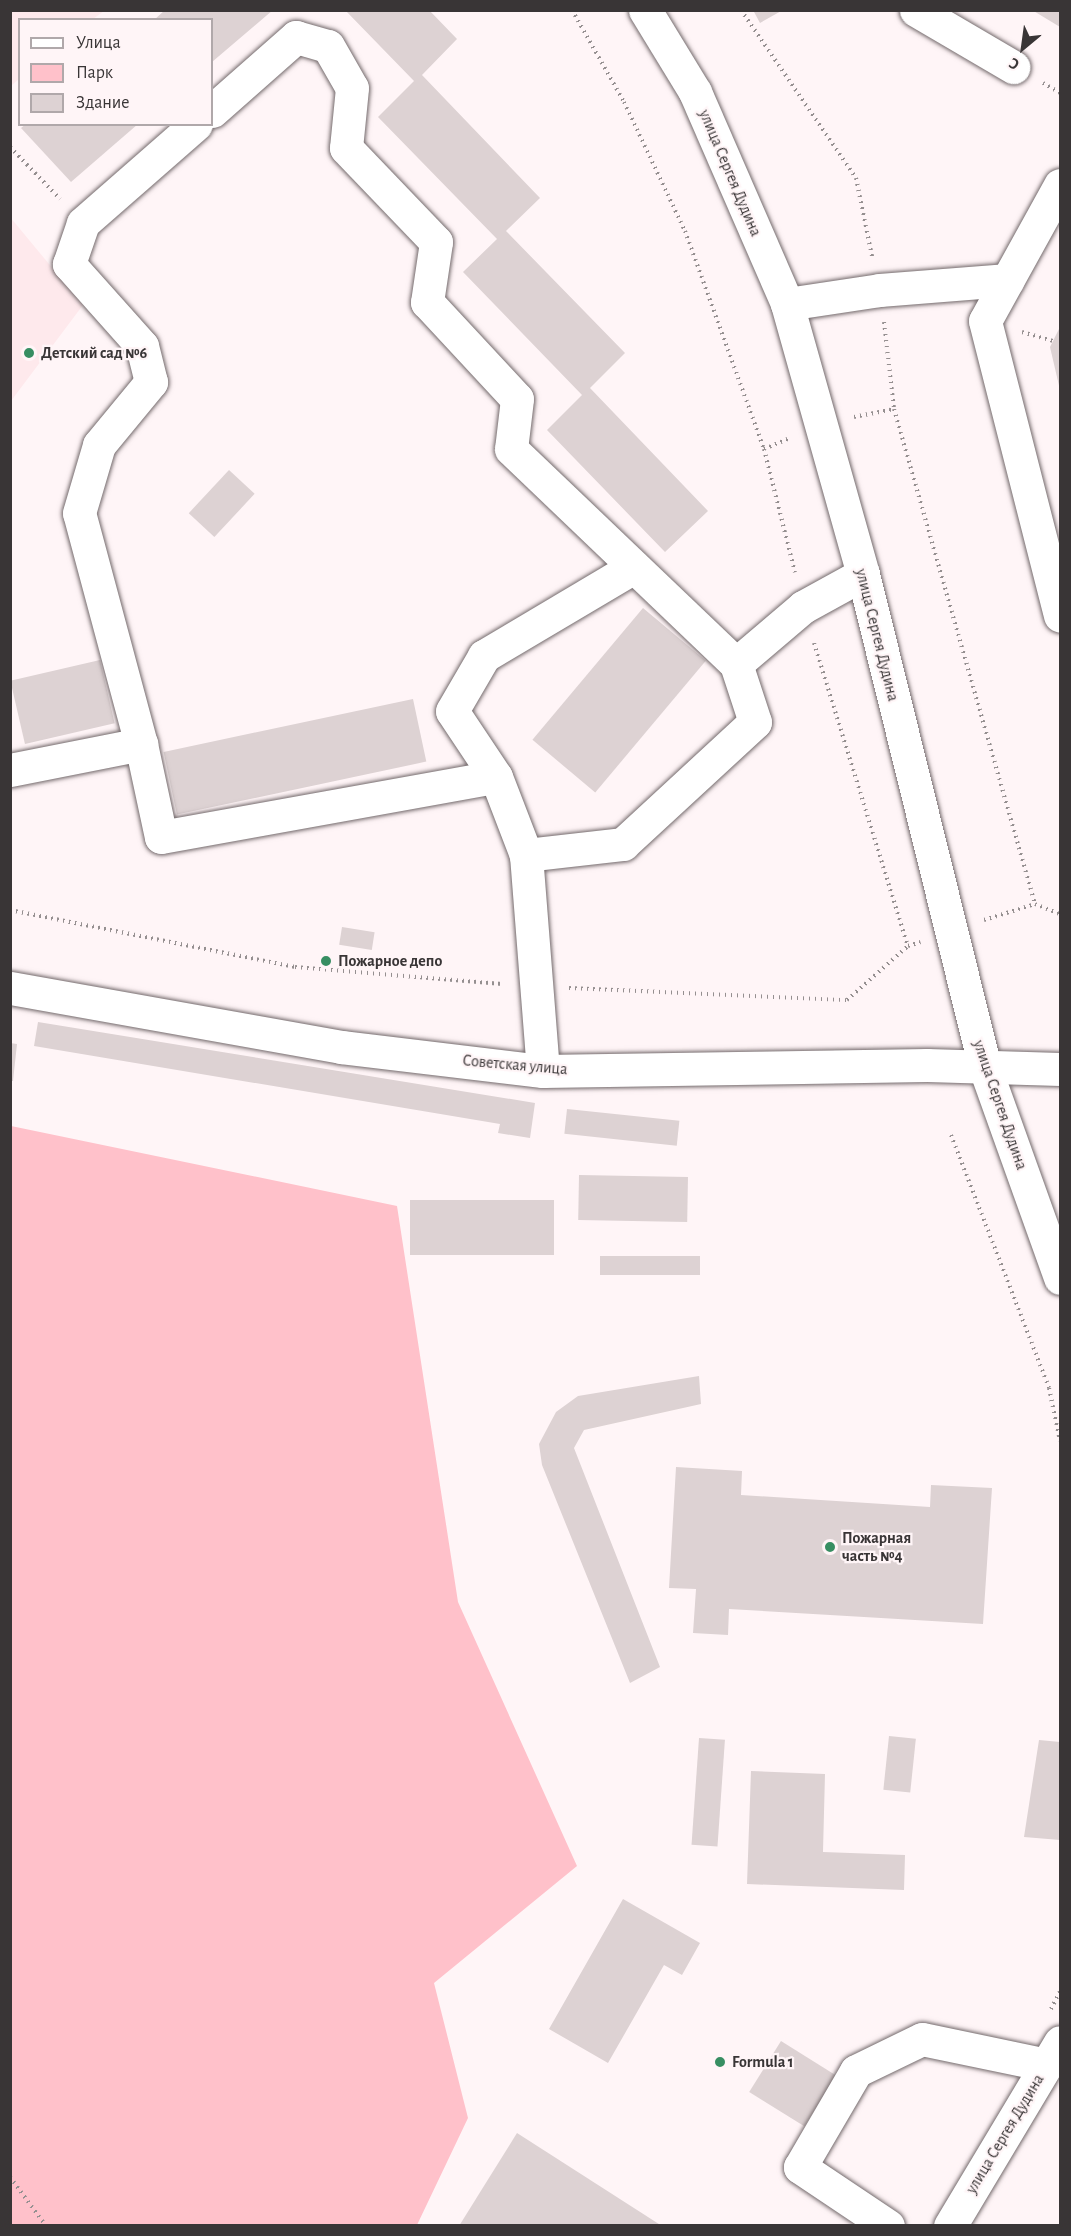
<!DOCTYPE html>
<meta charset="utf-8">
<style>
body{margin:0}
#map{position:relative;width:1071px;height:2236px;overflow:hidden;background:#fff5f7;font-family:"Alegreya Sans",sans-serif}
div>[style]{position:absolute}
.built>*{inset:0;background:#fee9ec}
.green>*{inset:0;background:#ffc1ca}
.building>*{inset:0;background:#ddd2d3;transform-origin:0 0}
.path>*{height:4px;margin-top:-2px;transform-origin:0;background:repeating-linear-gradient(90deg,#958f90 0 1.5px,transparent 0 6px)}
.roads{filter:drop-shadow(0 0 2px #746a6c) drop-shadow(0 0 2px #746a6c)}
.minor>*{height:33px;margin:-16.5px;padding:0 16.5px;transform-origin:16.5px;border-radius:16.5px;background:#fff}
.dots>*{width:16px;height:16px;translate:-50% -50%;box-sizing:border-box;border:3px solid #fff5f7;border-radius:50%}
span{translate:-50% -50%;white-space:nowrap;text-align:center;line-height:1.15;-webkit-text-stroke:4.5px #fff5f7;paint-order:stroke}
.street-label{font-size:16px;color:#393536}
.poi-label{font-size:16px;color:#393536;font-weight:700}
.left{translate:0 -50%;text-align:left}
.frame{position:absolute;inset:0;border:12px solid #393536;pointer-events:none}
.legend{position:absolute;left:18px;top:18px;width:195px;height:108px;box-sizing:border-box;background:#fff5f7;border:2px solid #b0a8aa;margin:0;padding:8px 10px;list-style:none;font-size:18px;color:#393536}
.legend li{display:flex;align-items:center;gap:12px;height:30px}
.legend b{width:30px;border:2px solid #b0a8aa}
.north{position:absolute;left:993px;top:18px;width:60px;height:60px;-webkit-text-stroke:4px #fff5f7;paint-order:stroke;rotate:209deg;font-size:16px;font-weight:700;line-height:24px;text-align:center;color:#393536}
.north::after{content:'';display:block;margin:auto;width:21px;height:27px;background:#393536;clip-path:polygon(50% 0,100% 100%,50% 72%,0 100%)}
</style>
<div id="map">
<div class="built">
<div style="clip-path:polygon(11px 10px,104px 10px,104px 11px,93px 19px,20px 20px,19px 79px,11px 86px)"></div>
<div style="clip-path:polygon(10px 217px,83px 305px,11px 401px,10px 401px)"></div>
</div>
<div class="green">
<div style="clip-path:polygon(11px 1126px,397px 1206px,458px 1602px,577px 1866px,434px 1983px,468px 2118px,417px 2225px,11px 2225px)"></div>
</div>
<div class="building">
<div style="clip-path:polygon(165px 10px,273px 10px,212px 62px,212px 20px,154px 20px)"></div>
<div style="clip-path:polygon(345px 10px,429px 10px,457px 39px,422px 75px,540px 198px,506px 231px,625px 353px,590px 388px,708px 511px,665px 552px,547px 430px,582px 395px,463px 272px,497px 239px,378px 117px,414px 81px)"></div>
<div style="clip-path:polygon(753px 10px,783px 10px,760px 23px)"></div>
<div style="clip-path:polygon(1032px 10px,1060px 10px,1060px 27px)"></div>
<div style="clip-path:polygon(26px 124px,138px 124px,71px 182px,21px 128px)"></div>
<div style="clip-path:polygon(1060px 327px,1060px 390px,1050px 347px)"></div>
<div style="left:229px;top:470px;width:35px;height:59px;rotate:43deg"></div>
<div style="left:643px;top:608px;width:82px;height:172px;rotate:40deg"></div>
<div style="left:100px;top:660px;width:65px;height:92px;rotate:77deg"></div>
<div style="left:413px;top:699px;width:64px;height:255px;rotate:78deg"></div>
<div style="left:342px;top:927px;width:33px;height:18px;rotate:9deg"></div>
<div style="clip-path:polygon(38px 1022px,535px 1103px,530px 1138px,498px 1133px,500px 1124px,34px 1046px)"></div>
<div style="clip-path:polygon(10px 1043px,17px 1044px,13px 1081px,10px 1081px)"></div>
<div style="left:567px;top:1109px;width:113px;height:25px;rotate:6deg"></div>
<div style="left:579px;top:1175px;width:109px;height:45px;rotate:1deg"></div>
<div style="left:410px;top:1200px;width:144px;height:55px"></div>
<div style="left:700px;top:1256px;width:19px;height:100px;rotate:90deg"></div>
<div style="clip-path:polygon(699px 1376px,701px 1404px,584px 1430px,574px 1448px,660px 1667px,630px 1683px,542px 1465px,539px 1444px,556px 1412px,578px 1396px)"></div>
<div style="clip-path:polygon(676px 1467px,742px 1471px,741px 1495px,930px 1507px,931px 1485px,992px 1488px,983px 1624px,729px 1609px,728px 1635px,693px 1633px,696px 1589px,669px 1588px)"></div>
<div style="left:889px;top:1736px;width:27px;height:54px;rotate:6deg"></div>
<div style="left:699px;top:1738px;width:26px;height:107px;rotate:4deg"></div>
<div style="clip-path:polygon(1039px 1740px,1060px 1742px,1060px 1840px,1024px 1837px)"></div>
<div style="clip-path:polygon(751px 1771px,825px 1774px,823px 1852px,905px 1855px,904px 1890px,747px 1884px)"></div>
<div style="clip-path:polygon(623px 1899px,700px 1943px,682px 1975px,664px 1965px,608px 2063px,549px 2029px)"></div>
<div style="left:781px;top:2041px;width:65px;height:60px;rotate:32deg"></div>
<div style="clip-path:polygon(517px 2133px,662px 2226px,459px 2226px)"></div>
</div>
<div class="path">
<div style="left:572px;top:10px;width:106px;rotate:60.5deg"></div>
<div style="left:624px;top:102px;width:143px;rotate:64.7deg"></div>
<div style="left:685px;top:231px;width:232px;rotate:70.1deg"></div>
<div style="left:764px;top:449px;width:127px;rotate:75.9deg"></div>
<div style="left:741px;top:10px;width:204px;rotate:55.6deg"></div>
<div style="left:856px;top:178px;width:80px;rotate:78.4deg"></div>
<div style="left:1043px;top:83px;width:20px;rotate:30deg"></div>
<div style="left:10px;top:147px;width:72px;rotate:46.1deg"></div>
<div style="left:884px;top:322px;width:88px;rotate:83.4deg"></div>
<div style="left:894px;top:409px;width:515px;rotate:74.1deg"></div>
<div style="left:1022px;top:332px;width:32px;rotate:16deg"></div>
<div style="left:854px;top:417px;width:41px;rotate:-11.3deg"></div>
<div style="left:764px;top:449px;width:28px;rotate:-23deg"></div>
<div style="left:814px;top:643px;width:317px;rotate:72.8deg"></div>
<div style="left:908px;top:946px;width:13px;rotate:-18deg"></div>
<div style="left:10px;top:910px;width:291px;rotate:11.3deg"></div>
<div style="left:295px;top:967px;width:208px;rotate:4.7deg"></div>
<div style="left:984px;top:920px;width:53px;rotate:-17.4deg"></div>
<div style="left:1035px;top:904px;width:27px;rotate:22deg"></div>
<div style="left:569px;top:988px;width:278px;rotate:2.5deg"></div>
<div style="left:847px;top:1000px;width:81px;rotate:-41.5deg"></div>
<div style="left:951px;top:1135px;width:271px;rotate:68.8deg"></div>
<div style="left:1049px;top:1388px;width:54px;rotate:78.3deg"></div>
<div style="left:1051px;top:2009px;width:20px;rotate:-63deg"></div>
<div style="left:10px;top:2177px;width:61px;rotate:53.7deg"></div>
</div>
<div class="roads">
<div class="minor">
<div style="left:645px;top:10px;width:96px;rotate:58.6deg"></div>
<div style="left:695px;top:92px;width:231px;rotate:66.5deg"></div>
<div style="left:787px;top:304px;width:280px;rotate:74.3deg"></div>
<div style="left:863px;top:574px;width:509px;rotate:76.13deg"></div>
<div style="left:985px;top:1068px;width:223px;rotate:70.3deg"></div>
<div style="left:916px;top:10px;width:113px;rotate:30.4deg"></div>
<div style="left:212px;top:111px;width:112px;rotate:-41.4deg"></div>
<div style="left:296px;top:37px;width:33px;rotate:16deg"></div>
<div style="left:328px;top:46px;width:48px;rotate:60.3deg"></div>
<div style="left:352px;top:88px;width:60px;rotate:95.7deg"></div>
<div style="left:346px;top:148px;width:130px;rotate:46.2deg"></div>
<div style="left:436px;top:242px;width:61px;rotate:98.5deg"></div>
<div style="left:427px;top:302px;width:132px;rotate:47.1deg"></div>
<div style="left:517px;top:399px;width:50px;rotate:96.8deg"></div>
<div style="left:511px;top:449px;width:311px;rotate:43.7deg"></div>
<div style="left:736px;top:664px;width:61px;rotate:71.9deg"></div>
<div style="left:755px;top:722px;width:180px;rotate:137.3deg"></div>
<div style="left:623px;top:844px;width:98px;rotate:173.5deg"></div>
<div style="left:1060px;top:185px;width:155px;rotate:118.9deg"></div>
<div style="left:985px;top:321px;width:304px;rotate:75.7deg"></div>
<div style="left:787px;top:304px;width:94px;rotate:-8.6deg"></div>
<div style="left:880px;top:290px;width:128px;rotate:-4.5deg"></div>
<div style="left:736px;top:664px;width:88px;rotate:-40.4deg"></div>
<div style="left:803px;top:607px;width:68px;rotate:-28.8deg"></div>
<div style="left:141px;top:744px;width:239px;rotate:-105deg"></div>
<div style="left:79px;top:513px;width:71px;rotate:-73.6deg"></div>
<div style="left:99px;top:445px;width:82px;rotate:-50.5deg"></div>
<div style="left:151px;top:382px;width:37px;rotate:-104deg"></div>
<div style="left:142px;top:346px;width:110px;rotate:-131.7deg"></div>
<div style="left:69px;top:264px;width:43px;rotate:-71.1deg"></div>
<div style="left:83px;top:223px;width:150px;rotate:-41.2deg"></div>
<div style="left:10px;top:770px;width:134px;rotate:-11.2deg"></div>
<div style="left:141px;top:744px;width:95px;rotate:77.9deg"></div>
<div style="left:161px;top:837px;width:340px;rotate:-10.2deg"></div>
<div style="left:10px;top:988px;width:336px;rotate:10.1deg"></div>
<div style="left:341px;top:1047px;width:203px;rotate:6.8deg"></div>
<div style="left:543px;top:1071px;width:384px;rotate:-0.9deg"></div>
<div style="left:927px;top:1065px;width:133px;rotate:1.7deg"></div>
<div style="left:543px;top:1071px;width:217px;rotate:-94.5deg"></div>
<div style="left:526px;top:855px;width:84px;rotate:-111deg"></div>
<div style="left:496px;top:777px;width:79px;rotate:-123.7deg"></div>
<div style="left:452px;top:711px;width:64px;rotate:-59.8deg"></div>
<div style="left:484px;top:656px;width:174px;rotate:-30.7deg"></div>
<div style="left:888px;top:2226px;width:106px;rotate:-146.2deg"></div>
<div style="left:800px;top:2167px;width:111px;rotate:-59.7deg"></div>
<div style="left:856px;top:2071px;width:73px;rotate:-25.9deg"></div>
<div style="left:922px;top:2039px;width:127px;rotate:11.8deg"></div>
<div style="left:950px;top:2226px;width:214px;rotate:-59.1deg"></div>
</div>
</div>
<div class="dots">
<div style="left:29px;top:353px;background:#378e62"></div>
<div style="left:326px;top:961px;background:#378e62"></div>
<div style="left:830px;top:1547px;background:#378e62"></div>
<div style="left:720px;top:2062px;background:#378e62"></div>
</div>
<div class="street-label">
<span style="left:730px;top:173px;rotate:67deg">улица Сергея Дудина</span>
<span style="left:877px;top:635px;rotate:76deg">улица Сергея Дудина</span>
<span style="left:515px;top:1065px;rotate:5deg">Советская улица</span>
<span style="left:1000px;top:1105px;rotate:71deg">улица Сергея Дудина</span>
<span style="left:1005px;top:2134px;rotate:-59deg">улица Сергея Дудина</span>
</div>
<div class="poi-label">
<span class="left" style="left:41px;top:353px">Детский сад №6</span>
<span class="left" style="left:338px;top:961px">Пожарное депо</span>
<span class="left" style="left:842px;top:1547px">Пожарная<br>часть №4</span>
<span class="left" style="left:732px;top:2062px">Formula 1</span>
</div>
<div class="frame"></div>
<ul class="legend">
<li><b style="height:8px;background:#fff"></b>Улица</li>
<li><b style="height:16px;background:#ffc1ca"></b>Парк</li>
<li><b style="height:16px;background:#ddd2d3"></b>Здание</li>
</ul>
<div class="north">С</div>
</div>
